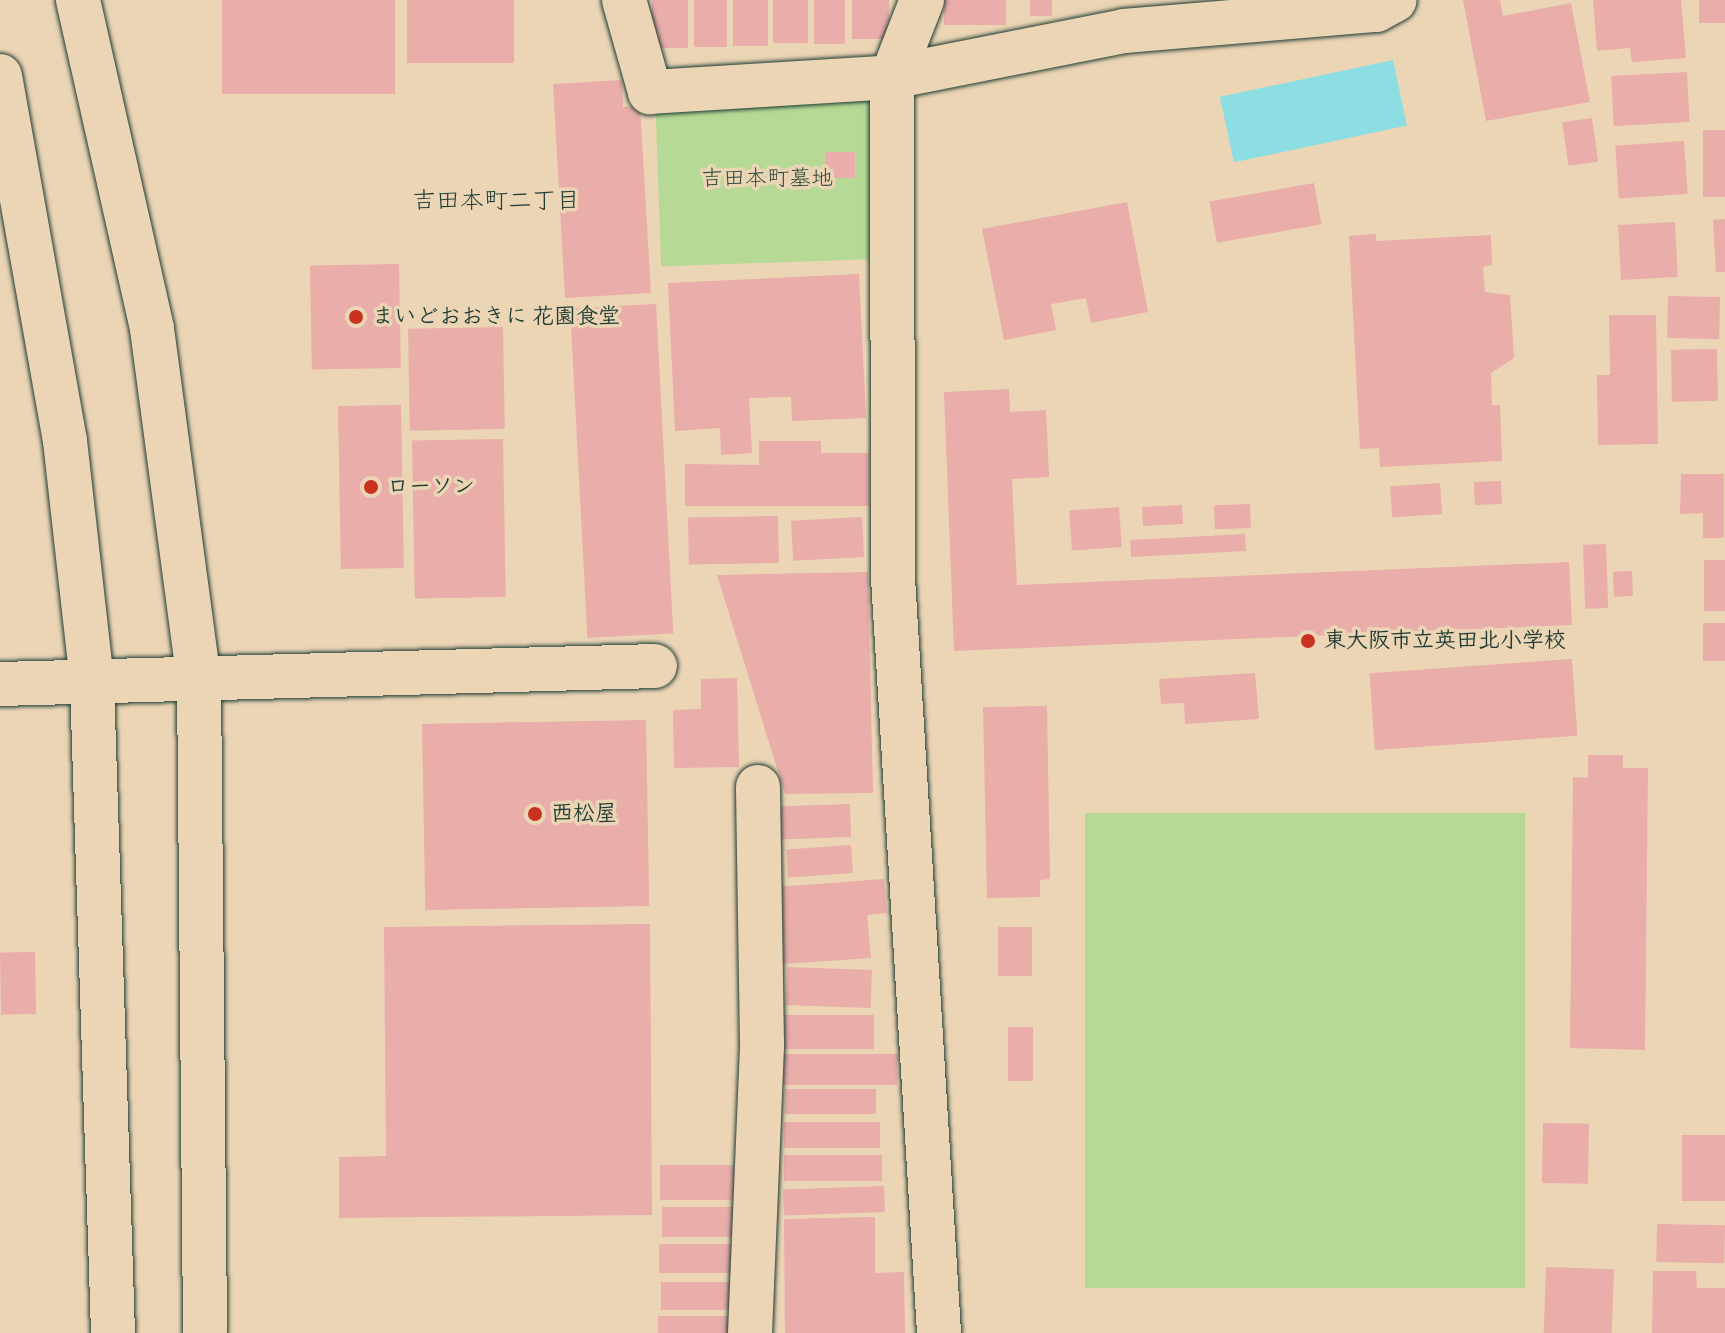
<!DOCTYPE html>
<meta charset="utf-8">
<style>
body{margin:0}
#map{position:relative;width:1725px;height:1333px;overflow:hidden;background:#ecd5b5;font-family:Pangolin,"Klee One",sans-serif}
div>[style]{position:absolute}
.green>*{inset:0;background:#b6da95;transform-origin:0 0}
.water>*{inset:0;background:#8cdee3;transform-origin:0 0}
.building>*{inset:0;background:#e9adaa;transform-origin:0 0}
.roads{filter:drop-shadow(0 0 2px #1f3d34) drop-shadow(0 0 2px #1f3d34)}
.minor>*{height:44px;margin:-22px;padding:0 22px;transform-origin:22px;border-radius:22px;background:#ecd5b5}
.dots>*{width:22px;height:22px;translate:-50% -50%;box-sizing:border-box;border:4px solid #ecd5b5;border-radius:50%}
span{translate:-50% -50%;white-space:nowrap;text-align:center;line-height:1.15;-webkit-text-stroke:7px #ecd5b5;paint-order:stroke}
.park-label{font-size:22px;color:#2e4d3e}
.poi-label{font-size:22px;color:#1f3d34;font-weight:700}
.left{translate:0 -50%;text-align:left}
.neighbourhood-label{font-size:24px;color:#1f3d34}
</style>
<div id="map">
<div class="green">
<div style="left:871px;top:87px;width:172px;height:216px;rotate:88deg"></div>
<div style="left:1525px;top:813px;width:475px;height:440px;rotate:90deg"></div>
</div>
<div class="water">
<div style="left:1393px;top:60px;width:67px;height:177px;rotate:78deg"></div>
</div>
<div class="building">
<div style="left:222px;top:0;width:173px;height:94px"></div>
<div style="left:407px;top:0;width:107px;height:63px"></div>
<div style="left:652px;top:0;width:36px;height:48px"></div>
<div style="left:694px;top:0;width:33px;height:47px"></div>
<div style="left:733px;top:0;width:35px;height:46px"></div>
<div style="left:773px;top:0;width:35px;height:43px"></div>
<div style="left:814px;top:0;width:31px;height:44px"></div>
<div style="left:852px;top:0;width:37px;height:39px"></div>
<div style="left:944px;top:0;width:62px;height:25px"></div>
<div style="left:1030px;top:0;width:22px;height:16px"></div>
<div style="clip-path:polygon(1463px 0,1500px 0,1503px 16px,1571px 3px,1590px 102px,1486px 121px)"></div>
<div style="clip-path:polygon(1593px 0,1681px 0,1686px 58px,1632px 62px,1630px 48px,1597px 51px)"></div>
<div style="left:1699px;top:0;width:26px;height:23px"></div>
<div style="left:1687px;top:72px;width:50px;height:76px;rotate:87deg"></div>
<div style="clip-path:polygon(622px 80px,623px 107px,640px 106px,651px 293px,565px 298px,553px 84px)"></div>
<div style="left:1592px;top:118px;width:44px;height:30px;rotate:82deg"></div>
<div style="left:1703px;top:130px;width:22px;height:67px"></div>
<div style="left:1684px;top:141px;width:53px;height:69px;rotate:86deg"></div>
<div style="left:825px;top:152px;width:30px;height:26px"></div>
<div style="left:1314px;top:183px;width:42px;height:106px;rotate:80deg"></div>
<div style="clip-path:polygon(1127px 202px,1148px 312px,1091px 323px,1086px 298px,1051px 304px,1056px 330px,1004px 340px,982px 229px)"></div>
<div style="clip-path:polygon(1725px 219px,1725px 272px,1716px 272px,1713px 220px)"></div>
<div style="left:1675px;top:222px;width:55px;height:57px;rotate:87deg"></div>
<div style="clip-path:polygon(1376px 234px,1376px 241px,1491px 235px,1492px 265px,1483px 267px,1485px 292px,1510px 295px,1514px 358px,1491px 373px,1492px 405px,1500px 405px,1502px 461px,1380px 467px,1379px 448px,1360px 449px,1349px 236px)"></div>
<div style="left:399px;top:264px;width:104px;height:89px;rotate:89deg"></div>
<div style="clip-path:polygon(859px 274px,866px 418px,792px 421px,791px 397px,749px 398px,752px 453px,721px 455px,720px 428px,675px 431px,668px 283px)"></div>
<div style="left:1668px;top:296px;width:52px;height:42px;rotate:1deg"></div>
<div style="left:656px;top:304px;width:330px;height:86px;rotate:87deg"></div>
<div style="clip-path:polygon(1609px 315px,1656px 315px,1658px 444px,1598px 445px,1597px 375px,1610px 375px)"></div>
<div style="left:503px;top:327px;width:102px;height:95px;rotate:89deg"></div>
<div style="left:1717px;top:349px;width:52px;height:46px;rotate:89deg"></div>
<div style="clip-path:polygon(1009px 389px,1010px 412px,1046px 410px,1049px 477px,1012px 479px,1017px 585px,1569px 562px,1572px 625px,954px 651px,944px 392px)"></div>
<div style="left:401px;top:405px;width:163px;height:63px;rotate:89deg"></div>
<div style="left:503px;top:439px;width:158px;height:91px;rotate:89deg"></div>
<div style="clip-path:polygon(759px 441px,821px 441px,821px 453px,869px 453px,869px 506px,685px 506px,685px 464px,759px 465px)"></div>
<div style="clip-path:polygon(1681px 474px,1724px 474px,1724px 538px,1703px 538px,1703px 513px,1680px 514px)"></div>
<div style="left:1501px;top:481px;width:23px;height:27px;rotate:88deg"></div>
<div style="left:1440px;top:483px;width:31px;height:50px;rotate:86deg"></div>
<div style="left:1250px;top:504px;width:24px;height:36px;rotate:88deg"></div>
<div style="left:1182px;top:505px;width:19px;height:40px;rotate:87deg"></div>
<div style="left:1119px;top:507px;width:40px;height:50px;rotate:86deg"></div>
<div style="left:778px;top:516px;width:47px;height:90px;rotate:89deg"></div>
<div style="left:862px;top:517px;width:40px;height:71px;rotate:87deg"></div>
<div style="left:1245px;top:534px;width:17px;height:115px;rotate:87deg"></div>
<div style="left:1606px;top:544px;width:64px;height:23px;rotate:88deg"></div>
<div style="left:1704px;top:560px;width:21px;height:51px"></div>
<div style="left:1632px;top:571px;width:25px;height:19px;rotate:88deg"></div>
<div style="clip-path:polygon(868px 572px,873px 793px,785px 794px,717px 575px)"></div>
<div style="left:1703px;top:623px;width:22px;height:38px"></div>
<div style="left:1572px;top:659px;width:77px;height:203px;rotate:86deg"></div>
<div style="clip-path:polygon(1255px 673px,1259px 719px,1185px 724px,1184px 703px,1161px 704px,1159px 679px)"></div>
<div style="clip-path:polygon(737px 678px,739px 767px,674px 768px,673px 710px,701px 709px,701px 679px)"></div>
<div style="clip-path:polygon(1047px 706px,1050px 879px,1040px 880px,1040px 897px,987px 898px,983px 707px)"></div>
<div style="left:646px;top:720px;width:186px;height:224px;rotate:89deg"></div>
<div style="clip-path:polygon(1588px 755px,1623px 755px,1623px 768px,1648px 768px,1645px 1050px,1570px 1048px,1573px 777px,1588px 778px)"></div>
<div style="left:850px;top:804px;width:33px;height:73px;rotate:88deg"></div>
<div style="left:851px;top:845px;width:28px;height:65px;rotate:86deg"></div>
<div style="clip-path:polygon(884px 879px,887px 913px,867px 915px,871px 958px,783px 964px,777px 887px)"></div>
<div style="clip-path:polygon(650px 924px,652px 1215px,339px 1218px,339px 1157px,386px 1156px,384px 927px)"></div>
<div style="left:998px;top:927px;width:34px;height:49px"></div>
<div style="left:35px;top:952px;width:62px;height:35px;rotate:89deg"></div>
<div style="left:872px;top:970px;width:38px;height:85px;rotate:92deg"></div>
<div style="left:874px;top:1015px;width:34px;height:90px;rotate:90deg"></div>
<div style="left:1008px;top:1027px;width:25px;height:54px"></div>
<div style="left:897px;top:1054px;width:31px;height:115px;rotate:90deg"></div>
<div style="left:876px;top:1089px;width:25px;height:91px;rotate:90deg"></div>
<div style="left:784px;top:1122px;width:96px;height:26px"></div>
<div style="left:1543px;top:1123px;width:46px;height:60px;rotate:1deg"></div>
<div style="left:1682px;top:1135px;width:43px;height:66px"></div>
<div style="left:882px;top:1155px;width:26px;height:98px;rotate:90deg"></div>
<div style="left:660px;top:1165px;width:74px;height:35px"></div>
<div style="left:884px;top:1186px;width:26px;height:101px;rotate:88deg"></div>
<div style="left:662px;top:1207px;width:73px;height:30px"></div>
<div style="clip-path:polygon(875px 1217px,875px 1273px,904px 1272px,905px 1333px,785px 1333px,784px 1219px)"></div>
<div style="left:1657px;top:1224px;width:68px;height:38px;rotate:1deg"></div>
<div style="left:659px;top:1244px;width:76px;height:29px"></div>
<div style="left:1546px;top:1267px;width:68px;height:66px;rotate:2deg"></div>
<div style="clip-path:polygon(1653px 1271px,1696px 1271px,1697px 1288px,1725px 1288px,1725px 1333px,1652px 1333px)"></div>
<div style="left:661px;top:1282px;width:72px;height:28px"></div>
<div style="left:658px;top:1316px;width:76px;height:17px"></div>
</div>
<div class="roads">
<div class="minor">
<div style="left:78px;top:0;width:337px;rotate:77.3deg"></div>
<div style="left:152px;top:329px;width:354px;rotate:82.4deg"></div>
<div style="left:199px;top:680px;width:653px;rotate:89.47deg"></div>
<div style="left:624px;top:0;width:96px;rotate:74.2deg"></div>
<div style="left:650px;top:92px;width:242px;rotate:-3.5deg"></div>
<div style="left:892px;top:77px;width:237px;rotate:-11.2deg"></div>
<div style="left:1124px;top:31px;width:253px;rotate:-4.8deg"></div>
<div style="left:1376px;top:10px;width:21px;rotate:-28deg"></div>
<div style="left:922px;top:0;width:83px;rotate:111.3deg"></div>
<div style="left:892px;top:77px;width:501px;rotate:89.89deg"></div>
<div style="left:893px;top:578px;width:756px;rotate:86.51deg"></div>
<div style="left:0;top:76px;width:371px;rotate:79.9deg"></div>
<div style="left:65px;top:441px;width:244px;rotate:83.6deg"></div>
<div style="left:92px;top:683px;width:650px;rotate:88.15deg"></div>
<div style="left:0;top:684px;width:655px;rotate:-1.57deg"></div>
<div style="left:750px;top:1333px;width:289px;rotate:-87.6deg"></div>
<div style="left:762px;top:1044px;width:257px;rotate:-90.9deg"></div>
</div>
</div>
<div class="dots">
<div style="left:356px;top:317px;background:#c8321e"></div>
<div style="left:371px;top:487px;background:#c8321e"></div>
<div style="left:1308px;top:641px;background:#c8321e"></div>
<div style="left:535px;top:814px;background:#c8321e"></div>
</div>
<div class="park-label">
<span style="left:767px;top:179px">吉田本町墓地</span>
</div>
<div class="poi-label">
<span class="left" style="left:372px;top:317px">まいどおおきに 花園食堂</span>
<span class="left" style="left:387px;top:487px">ローソン</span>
<span class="left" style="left:1324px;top:641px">東大阪市立英田北小学校</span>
<span class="left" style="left:551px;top:814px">西松屋</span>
</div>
<div class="neighbourhood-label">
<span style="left:496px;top:201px">吉田本町二丁目</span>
</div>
</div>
